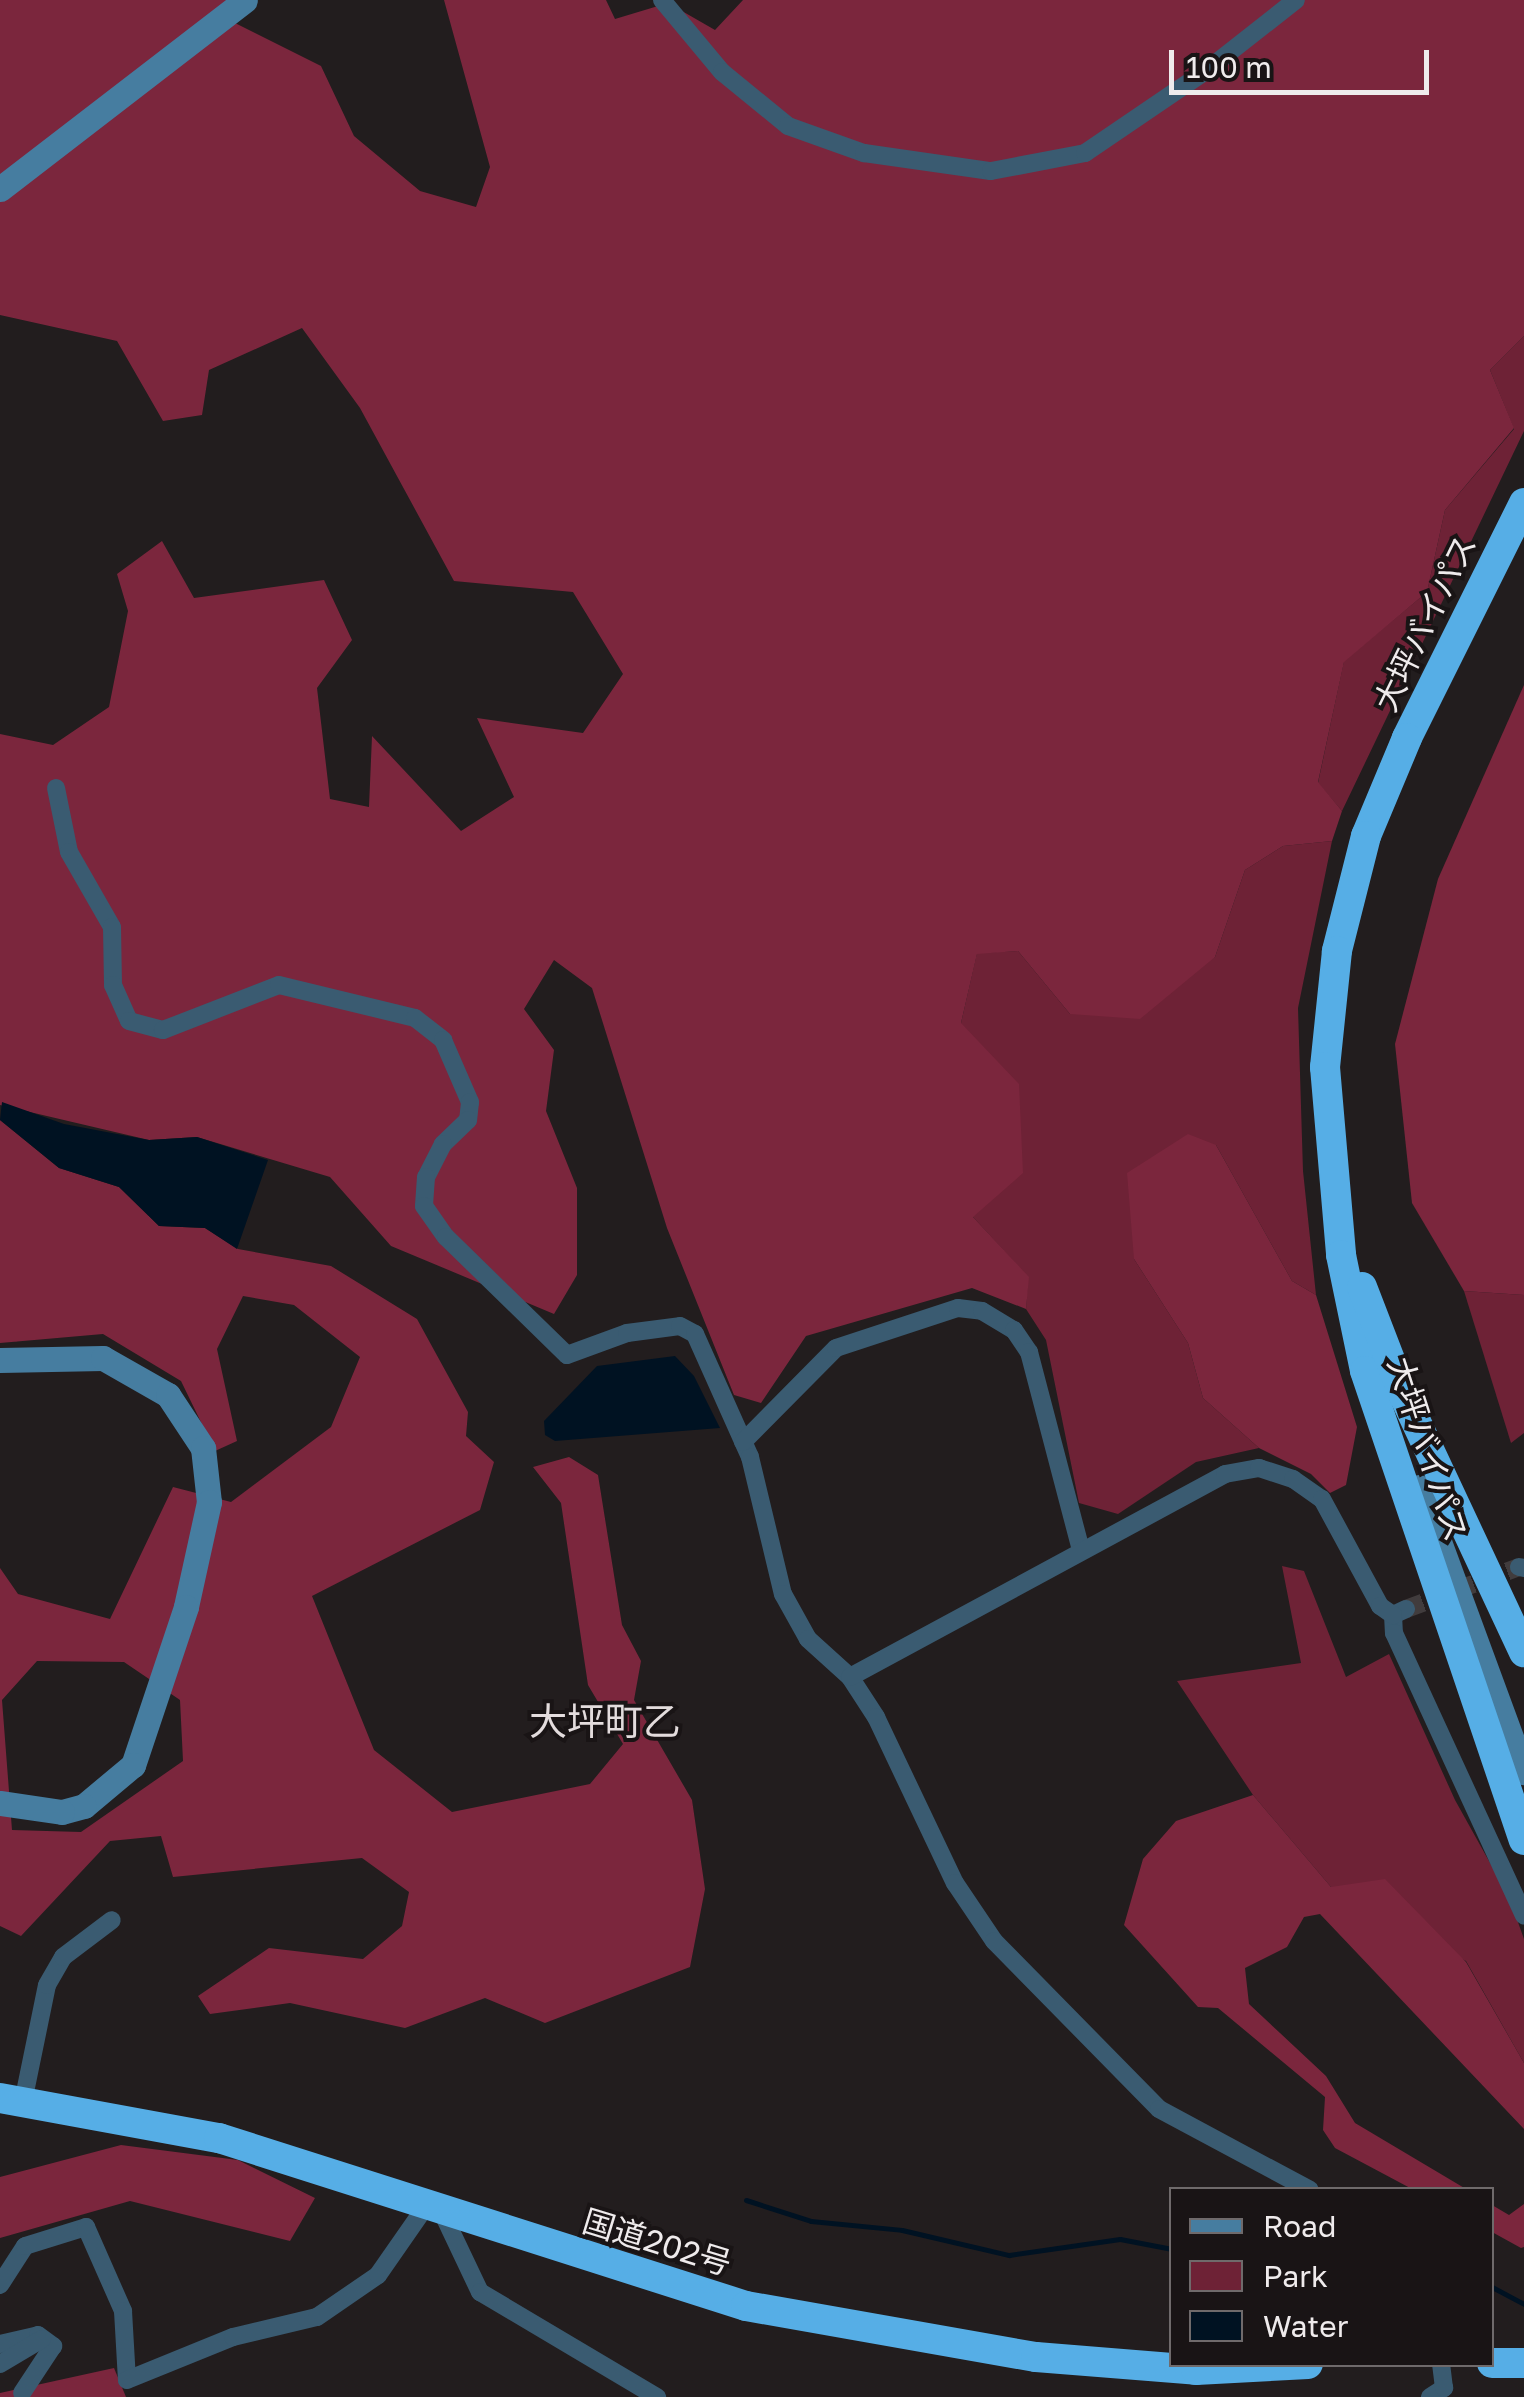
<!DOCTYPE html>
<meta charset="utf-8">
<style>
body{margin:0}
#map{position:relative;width:1524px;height:2397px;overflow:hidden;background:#221d1e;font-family:"Golos Text","Noto Sans JP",sans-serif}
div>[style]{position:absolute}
.green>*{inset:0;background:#6e2236}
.forest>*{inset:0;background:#7b263d}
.water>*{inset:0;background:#001222}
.stream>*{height:5px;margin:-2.5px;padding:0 2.5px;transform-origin:2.5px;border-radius:2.5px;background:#001222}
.street-tunnel>*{height:18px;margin-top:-9px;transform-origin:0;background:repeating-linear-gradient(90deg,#413c3d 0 18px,transparent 0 27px)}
.street>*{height:18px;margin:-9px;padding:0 9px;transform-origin:9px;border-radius:9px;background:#3a5b71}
.secondary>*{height:25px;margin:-12.5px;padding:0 12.5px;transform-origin:12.5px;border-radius:12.5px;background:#467da0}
.highway>*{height:30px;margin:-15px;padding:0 15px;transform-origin:15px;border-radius:15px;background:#56aee6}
span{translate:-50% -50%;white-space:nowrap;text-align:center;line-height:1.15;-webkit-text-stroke:8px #191415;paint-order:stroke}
.street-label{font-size:32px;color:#efebec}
.quarter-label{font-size:38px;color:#e3dcdd}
.legend{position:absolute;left:1169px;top:2187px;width:325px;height:180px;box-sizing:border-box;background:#191415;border:2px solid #6f6a6b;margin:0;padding:12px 18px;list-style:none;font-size:30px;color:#efebec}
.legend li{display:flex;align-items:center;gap:20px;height:50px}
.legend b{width:50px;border:2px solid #6f6a6b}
.scale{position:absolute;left:1169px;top:50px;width:260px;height:45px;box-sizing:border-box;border:5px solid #efebec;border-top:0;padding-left:12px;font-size:30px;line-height:35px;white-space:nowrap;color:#efebec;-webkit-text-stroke:8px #191415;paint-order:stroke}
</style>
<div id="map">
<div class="green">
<div style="clip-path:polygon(1524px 336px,1524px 431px,1342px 811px,1318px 783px,1344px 661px,1427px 592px,1445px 510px,1514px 429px,1490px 370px)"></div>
<div style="clip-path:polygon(1332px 841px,1298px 1008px,1303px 1171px,1316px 1295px,1292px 1281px,1216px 1145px,1134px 1259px,1188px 1343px,1203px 1398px,1259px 1448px,1196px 1462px,1118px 1514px,1079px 1503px,1046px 1340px,1026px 1309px,1028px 1277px,973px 1217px,961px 1023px,977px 953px,1018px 951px,1070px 1014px,1215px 957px,1245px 870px,1283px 846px)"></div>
<div style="clip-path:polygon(1464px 1291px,1524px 1295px,1524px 1433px,1511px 1443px)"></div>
<div style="clip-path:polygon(1282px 1566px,1304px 1571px,1346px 1677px,1389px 1654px,1455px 1800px,1509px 1897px,1524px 1939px,1524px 2063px,1466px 1961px,1331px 1887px,1253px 1795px,1177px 1681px,1301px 1663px)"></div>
</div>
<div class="forest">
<div style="clip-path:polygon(0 0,231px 0,235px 23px,321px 66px,354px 136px,420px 191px,476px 207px,490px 167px,444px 0,606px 0,615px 19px,668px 3px,715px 30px,743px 0,1524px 0,1524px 336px,1490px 370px,1514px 428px,1445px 510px,1427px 592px,1344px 662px,1318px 782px,1342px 811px,1332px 841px,1283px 846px,1245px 870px,1215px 957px,1140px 1019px,1070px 1014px,1018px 951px,977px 954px,961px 1023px,1019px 1084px,1023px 1173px,973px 1217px,1029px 1277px,1026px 1309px,972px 1288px,806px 1336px,761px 1403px,734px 1395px,667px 1228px,592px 988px,554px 960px,524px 1009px,554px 1050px,546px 1111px,577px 1188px,577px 1275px,554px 1314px,391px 1246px,330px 1177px,197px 1137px,149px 1140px,0 1105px,0 734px,53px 745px,109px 707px,128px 611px,117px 574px,162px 541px,194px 598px,324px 580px,352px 640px,317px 688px,330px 799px,369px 807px,372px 736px,461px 831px,514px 797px,477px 718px,583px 733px,623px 674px,573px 592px,454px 581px,360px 408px,302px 328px,209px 370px,202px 415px,163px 421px,117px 341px,0 315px)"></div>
<div style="clip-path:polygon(1524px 685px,1524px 1295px,1464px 1291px,1412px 1203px,1395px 1044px,1438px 879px)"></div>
<div style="clip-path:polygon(evenodd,0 1120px,59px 1168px,119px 1187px,159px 1226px,205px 1228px,238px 1249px,331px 1266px,417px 1319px,468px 1412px,466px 1436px,494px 1462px,480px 1510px,312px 1596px,374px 1750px,452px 1812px,590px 1784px,623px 1744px,588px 1685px,561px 1503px,533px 1467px,569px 1457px,598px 1475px,622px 1625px,641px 1661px,634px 1700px,692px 1800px,705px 1889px,690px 1967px,545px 2023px,485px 1998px,405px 2028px,290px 2003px,210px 2014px,198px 1996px,269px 1948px,363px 1959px,402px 1926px,409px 1892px,362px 1858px,173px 1877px,161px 1836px,110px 1841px,21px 1936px,0 1926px,0 1568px,18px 1594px,110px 1619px,173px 1487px,231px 1502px,331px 1427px,360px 1357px,294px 1305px,243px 1296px,217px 1349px,237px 1441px,215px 1451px,181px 1381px,103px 1334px,0 1343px,0 1120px,37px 1661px,124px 1662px,180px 1700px,183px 1761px,81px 1832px,12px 1830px,2px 1700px,37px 1661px)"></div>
<div style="clip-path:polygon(1188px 1134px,1216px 1145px,1292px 1281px,1316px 1295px,1357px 1427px,1346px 1485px,1330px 1493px,1311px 1474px,1259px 1448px,1203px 1398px,1188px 1343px,1134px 1259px,1127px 1173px)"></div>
<div style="clip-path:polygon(1253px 1795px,1331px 1887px,1385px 1879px,1466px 1962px,1524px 2063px,1524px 2129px,1320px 1914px,1304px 1917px,1287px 1947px,1245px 1968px,1249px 2004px,1326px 2076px,1355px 2123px,1466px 2189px,1412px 2189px,1335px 2148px,1323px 2130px,1325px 2097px,1218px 2008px,1198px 2007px,1124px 1925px,1143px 1859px,1176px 1821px)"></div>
<div style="clip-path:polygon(121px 2145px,238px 2160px,315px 2198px,290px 2241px,130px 2201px,0 2238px,0 2177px)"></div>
<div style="clip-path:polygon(1524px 2204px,1524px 2247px,1521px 2248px,1492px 2232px,1492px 2205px,1509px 2215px)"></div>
<div style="clip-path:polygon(114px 2368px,126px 2397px,0 2397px,0 2393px)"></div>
</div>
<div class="water">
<div style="clip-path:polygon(2px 1102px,64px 1124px,149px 1140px,197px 1137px,268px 1160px,237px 1249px,205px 1228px,159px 1226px,119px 1187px,59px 1168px,0 1120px)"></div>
<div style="clip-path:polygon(675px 1356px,694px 1376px,720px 1428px,555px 1441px,545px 1435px,544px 1421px,597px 1366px)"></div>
</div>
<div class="stream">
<div style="left:746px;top:2200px;width:68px;rotate:17.9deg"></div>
<div style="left:811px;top:2221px;width:91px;rotate:5.6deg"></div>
<div style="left:902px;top:2230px;width:110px;rotate:13.2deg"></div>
<div style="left:1009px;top:2255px;width:112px;rotate:-8.2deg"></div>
<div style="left:1120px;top:2239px;width:53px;rotate:10.9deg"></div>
<div style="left:1492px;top:2287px;width:36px;rotate:28deg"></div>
</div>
<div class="street-tunnel">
<div style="left:1406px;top:1609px;width:121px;rotate:-20.4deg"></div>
</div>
<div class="street">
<div style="left:662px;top:0;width:94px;rotate:50.2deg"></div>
<div style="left:722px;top:72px;width:85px;rotate:39.3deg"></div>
<div style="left:788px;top:126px;width:81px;rotate:19.6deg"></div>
<div style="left:864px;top:153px;width:128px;rotate:8.1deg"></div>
<div style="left:991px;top:171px;width:96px;rotate:-10.8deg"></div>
<div style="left:1085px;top:153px;width:148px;rotate:-34.2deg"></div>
<div style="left:1207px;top:70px;width:113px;rotate:-38.2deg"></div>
<div style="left:56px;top:788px;width:65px;rotate:78.5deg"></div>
<div style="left:69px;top:852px;width:86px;rotate:60.2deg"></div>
<div style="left:112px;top:927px;width:58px;rotate:89deg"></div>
<div style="left:113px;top:985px;width:39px;rotate:66deg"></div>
<div style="left:129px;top:1021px;width:35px;rotate:15deg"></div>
<div style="left:163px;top:1030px;width:124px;rotate:-21.2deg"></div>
<div style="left:279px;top:985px;width:140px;rotate:13.6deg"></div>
<div style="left:415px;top:1018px;width:36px;rotate:38deg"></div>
<div style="left:443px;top:1040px;width:68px;rotate:66.5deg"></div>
<div style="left:470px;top:1102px;width:18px;rotate:96deg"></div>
<div style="left:468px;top:1120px;width:35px;rotate:136deg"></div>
<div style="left:443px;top:1144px;width:37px;rotate:117deg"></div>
<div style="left:426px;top:1177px;width:29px;rotate:94deg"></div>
<div style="left:424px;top:1206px;width:38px;rotate:55deg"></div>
<div style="left:446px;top:1237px;width:169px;rotate:44.3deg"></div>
<div style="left:567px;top:1355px;width:64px;rotate:-20.1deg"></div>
<div style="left:627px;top:1333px;width:53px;rotate:-7.5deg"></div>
<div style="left:680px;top:1326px;width:17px;rotate:28deg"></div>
<div style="left:695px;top:1334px;width:135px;rotate:65.9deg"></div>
<div style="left:750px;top:1457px;width:141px;rotate:76.5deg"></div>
<div style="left:783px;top:1594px;width:51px;rotate:60.9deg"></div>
<div style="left:808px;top:1639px;width:57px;rotate:42.1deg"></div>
<div style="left:850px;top:1677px;width:48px;rotate:57deg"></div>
<div style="left:876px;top:1717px;width:184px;rotate:64.6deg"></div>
<div style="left:955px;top:1883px;width:70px;rotate:56.1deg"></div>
<div style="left:994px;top:1941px;width:235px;rotate:45.5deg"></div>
<div style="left:1159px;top:2109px;width:171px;rotate:28.2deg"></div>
<div style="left:743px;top:1442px;width:132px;rotate:-45.3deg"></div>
<div style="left:836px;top:1348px;width:128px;rotate:-18.2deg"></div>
<div style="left:958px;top:1308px;width:24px;rotate:7deg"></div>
<div style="left:982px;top:1311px;width:37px;rotate:31deg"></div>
<div style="left:1014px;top:1330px;width:27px;rotate:56deg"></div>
<div style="left:1029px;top:1352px;width:205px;rotate:75.3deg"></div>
<div style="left:1519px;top:1567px;width:5px;rotate:11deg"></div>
<div style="left:1406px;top:1609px;width:14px;rotate:155deg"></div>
<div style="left:1393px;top:1615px;width:18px;rotate:87deg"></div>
<div style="left:1394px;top:1633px;width:311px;rotate:65.3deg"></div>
<div style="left:850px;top:1677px;width:426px;rotate:-28.4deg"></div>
<div style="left:1225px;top:1474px;width:35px;rotate:-10deg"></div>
<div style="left:1259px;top:1468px;width:36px;rotate:18deg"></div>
<div style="left:1293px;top:1479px;width:35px;rotate:35deg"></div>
<div style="left:1322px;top:1499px;width:122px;rotate:61.5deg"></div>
<div style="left:1380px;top:1606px;width:16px;rotate:35deg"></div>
<div style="left:23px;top:2102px;width:119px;rotate:-78.4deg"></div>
<div style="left:47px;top:1985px;width:32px;rotate:-60deg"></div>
<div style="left:63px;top:1957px;width:61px;rotate:-37.1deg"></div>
<div style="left:441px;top:2210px;width:91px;rotate:64.6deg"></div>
<div style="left:480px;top:2292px;width:206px;rotate:30.7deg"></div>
<div style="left:0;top:2285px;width:46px;rotate:-57.3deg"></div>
<div style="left:25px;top:2246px;width:64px;rotate:-17.3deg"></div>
<div style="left:86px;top:2227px;width:92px;rotate:66.2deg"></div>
<div style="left:123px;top:2311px;width:69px;rotate:86.7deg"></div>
<div style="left:127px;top:2380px;width:114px;rotate:-22.1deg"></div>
<div style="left:233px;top:2337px;width:86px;rotate:-13.4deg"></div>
<div style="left:317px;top:2317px;width:74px;rotate:-34.5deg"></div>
<div style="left:378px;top:2275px;width:84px;rotate:-55.2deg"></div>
<div style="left:0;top:2344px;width:39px;rotate:-13deg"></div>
<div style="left:38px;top:2335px;width:19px;rotate:36deg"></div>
<div style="left:53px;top:2346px;width:56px;rotate:123.4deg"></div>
<div style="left:0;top:2364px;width:49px;rotate:-30.8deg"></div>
<div style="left:1430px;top:2397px;width:17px;rotate:-33deg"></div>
<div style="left:1444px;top:2388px;width:24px;rotate:-97deg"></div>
</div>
<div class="secondary">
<div style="left:0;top:189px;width:309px;rotate:-37.6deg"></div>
<div style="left:0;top:1360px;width:103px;rotate:-1.1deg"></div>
<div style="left:103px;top:1358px;width:75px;rotate:29.6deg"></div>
<div style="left:168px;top:1395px;width:64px;rotate:56.6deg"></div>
<div style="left:203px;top:1448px;width:54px;rotate:83.7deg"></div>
<div style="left:209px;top:1502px;width:107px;rotate:102.4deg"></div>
<div style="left:186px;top:1607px;width:167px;rotate:108.5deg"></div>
<div style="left:133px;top:1765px;width:64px;rotate:140.1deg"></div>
<div style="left:84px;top:1806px;width:23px;rotate:165deg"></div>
<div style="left:62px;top:1812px;width:63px;rotate:-171.7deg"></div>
<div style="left:1419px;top:1487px;width:304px;rotate:69.8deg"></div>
</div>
<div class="highway">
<div style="left:1524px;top:503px;width:263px;rotate:116.5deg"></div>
<div style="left:1407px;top:738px;width:106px;rotate:112.7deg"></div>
<div style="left:1366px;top:836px;width:119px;rotate:104.2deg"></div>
<div style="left:1337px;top:951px;width:117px;rotate:95.9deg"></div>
<div style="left:1325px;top:1067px;width:189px;rotate:85.1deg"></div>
<div style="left:1341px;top:1255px;width:118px;rotate:78.3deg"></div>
<div style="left:1365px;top:1371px;width:495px;rotate:71.3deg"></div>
<div style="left:1362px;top:1287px;width:117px;rotate:68.9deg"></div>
<div style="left:1404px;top:1396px;width:283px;rotate:64.9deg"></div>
<div style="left:0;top:2098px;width:223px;rotate:10.4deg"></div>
<div style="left:219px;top:2138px;width:553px;rotate:17.68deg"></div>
<div style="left:746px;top:2306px;width:294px;rotate:10deg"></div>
<div style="left:1036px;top:2357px;width:161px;rotate:4.6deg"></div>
<div style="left:1196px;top:2370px;width:112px;rotate:-3.1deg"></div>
<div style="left:1492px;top:2363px;width:32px"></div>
</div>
<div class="street-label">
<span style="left:1425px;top:623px;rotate:-64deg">大坪バイパス</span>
<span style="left:1428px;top:1449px;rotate:72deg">大坪バイパス</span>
<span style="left:657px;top:2242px;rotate:17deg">国道202号</span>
</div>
<div class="quarter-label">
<span style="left:605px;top:1721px">大坪町乙</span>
</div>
<ul class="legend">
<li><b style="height:12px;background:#467da0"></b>Road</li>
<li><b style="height:28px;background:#6e2236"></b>Park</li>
<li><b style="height:28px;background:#001222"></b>Water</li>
</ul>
<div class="scale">100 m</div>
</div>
